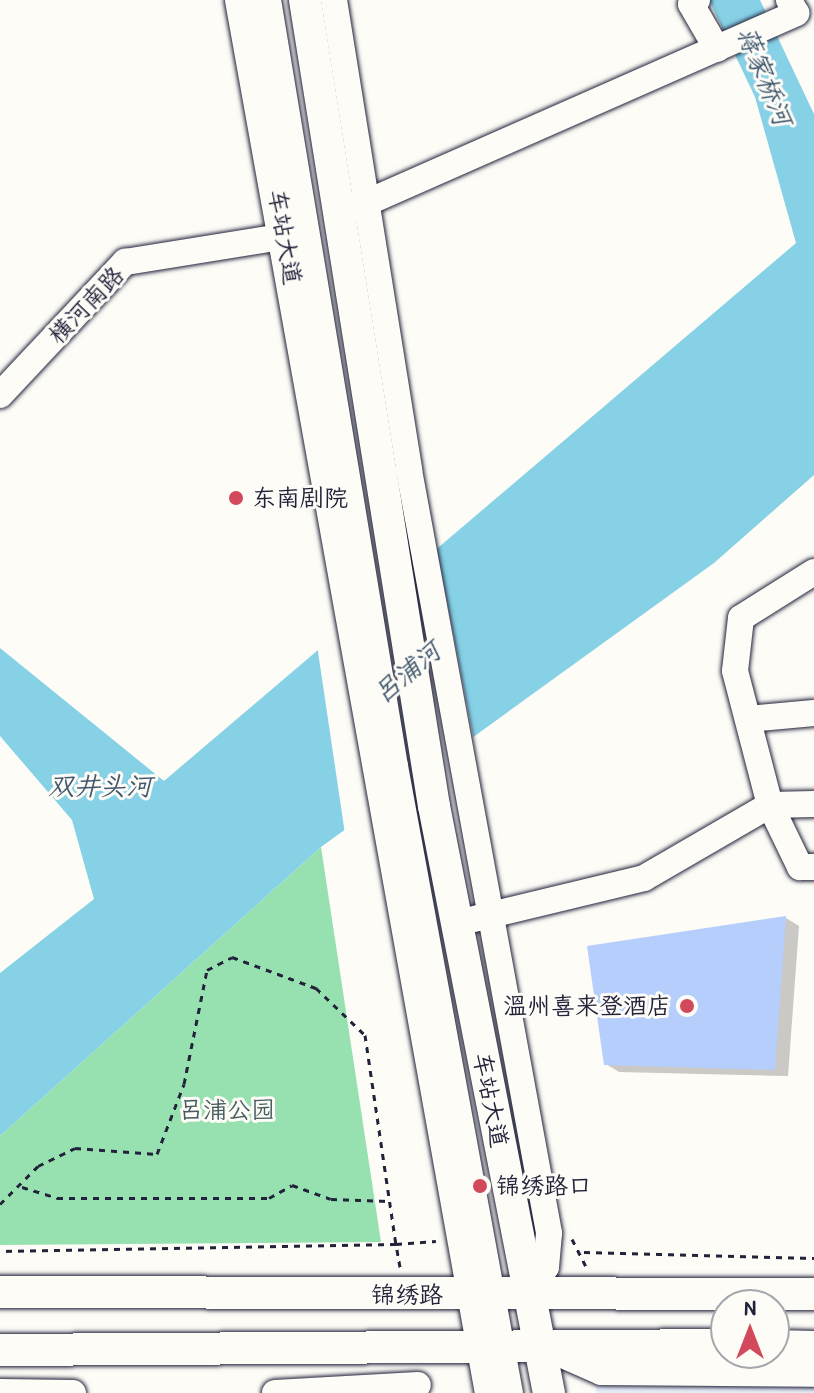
<!DOCTYPE html>
<meta charset="utf-8">
<style>
body{margin:0}
#map{position:relative;width:814px;height:1393px;overflow:hidden;background:#fdfcf7;font-family:"Patrick Hand","LXGW WenKai TC",sans-serif}
div>[style]{position:absolute}
.built>*{inset:0;background:#e7eef8;transform-origin:0 0}
.green>*{inset:0;background:#97e1b0}
.water>*{inset:0;background:#86d1e6}
.pier>*{inset:0;background:#fdfcf7}
.shadow>*{inset:0;background:#0003}
.building>*{inset:0;background:#b5cefc}
.path>*{height:3px;margin-top:-1.5px;transform-origin:0;background:repeating-linear-gradient(90deg,#22223b 0 6px,transparent 0 12px)}
.roads{filter:drop-shadow(0 0 2px #22223b) drop-shadow(0 0 2px #22223b)}
.minor>*{height:26px;margin:-13px;padding:0 13px;transform-origin:13px;border-radius:13px;background:#fdfcf7}
.major>*{height:32px;margin:-16px;padding:0 16px;transform-origin:16px;border-radius:16px;background:#fdfcf7}
.dots>*{width:22px;height:22px;translate:-50% -50%;box-sizing:border-box;border:4px solid #fdfcf7;border-radius:50%}
span{translate:-50% -50%;white-space:nowrap;text-align:center;line-height:1.15;-webkit-text-stroke:6px #fdfcf7;paint-order:stroke}
.street-label{font-size:24px;color:#22223b}
.poi-label{font-size:24px;color:#22223b}
.left{translate:0 -50%;text-align:left}
.right{translate:-100% -50%;text-align:right}
.park-label{font-size:24px;color:#455b5e}
.water-label{font-size:26px;color:#40576e;font-style:italic}
.north{position:absolute;left:710px;top:1289px;width:80px;height:80px;box-sizing:border-box;background:#fdfcf7;border:2px solid #a5a5ac;border-radius:50%;rotate:0deg;font-size:22px;font-weight:700;line-height:32px;text-align:center;color:#22223b}
.north::after{content:'';display:block;margin:auto;width:28px;height:36px;background:#d1495b;clip-path:polygon(50% 0,100% 100%,50% 72%,0 100%)}
</style>
<div id="map">
<div class="built">
<div style="left:596px;top:1386px;width:218px;height:7px"></div>
</div>
<div class="green">
<div style="clip-path:polygon(321px 847px,381px 1242px,0 1245px,0 1136px)"></div>
</div>
<div class="water">
<div style="clip-path:polygon(709px 0,760px 0,814px 114px,814px 475px,714px 563px,321px 847px,0 1136px,0 973px,94px 899px,72px 820px,0 736px,0 648px,164px 781px,796px 243px,755px 97px)"></div>
</div>
<div class="pier">
<div style="clip-path:polygon(436px 544px,474px 741px,345px 834px,317px 645px)"></div>
</div>
<div class="shadow">
<div style="clip-path:polygon(786px 918px,799px 926px,788px 1076px,619px 1072px,606px 1064px)"></div>
</div>
<div class="building">
<div style="clip-path:polygon(786px 916px,775px 1070px,604px 1065px,587px 946px)"></div>
</div>
<div class="path">
<div style="left:22px;top:1187px;width:37px;rotate:17deg"></div>
<div style="left:57px;top:1198px;width:212px"></div>
<div style="left:269px;top:1198px;width:26px;rotate:-29deg"></div>
<div style="left:292px;top:1185px;width:41px;rotate:19.7deg"></div>
<div style="left:331px;top:1199px;width:58px;rotate:2deg"></div>
<div style="left:0;top:1204px;width:54px;rotate:-45deg"></div>
<div style="left:38px;top:1166px;width:41px;rotate:-25.9deg"></div>
<div style="left:75px;top:1148px;width:82px;rotate:4.2deg"></div>
<div style="left:157px;top:1154px;width:75px;rotate:-68.9deg"></div>
<div style="left:184px;top:1084px;width:116px;rotate:-78.6deg"></div>
<div style="left:207px;top:970px;width:28px;rotate:-27deg"></div>
<div style="left:232px;top:957px;width:90px;rotate:20.3deg"></div>
<div style="left:316px;top:988px;width:68px;rotate:43.8deg"></div>
<div style="left:365px;top:1035px;width:211px;rotate:81.6deg"></div>
<div style="left:396px;top:1244px;width:396px;rotate:179deg"></div>
<div style="left:572px;top:1239px;width:30px;rotate:63deg"></div>
<div style="left:584px;top:1252px;width:230px;rotate:1.5deg"></div>
<div style="left:400px;top:1267px;width:23px;rotate:-100deg"></div>
<div style="left:396px;top:1244px;width:40px;rotate:-4.3deg"></div>
</div>
<div class="roads">
<div class="minor">
<div style="left:268px;top:0;width:776px;rotate:80.59deg"></div>
<div style="left:395px;top:766px;width:637px;rotate:79.61deg"></div>
<div style="left:334px;top:0;width:476px;rotate:80.9deg"></div>
<div style="left:409px;top:470px;width:776px;rotate:79.6deg"></div>
<div style="left:549px;top:1233px;width:34px;rotate:95deg"></div>
<div style="left:546px;top:1267px;width:33px;rotate:123deg"></div>
<div style="left:697px;top:0;width:7px;rotate:146deg"></div>
<div style="left:691px;top:4px;width:52px;rotate:60deg"></div>
<div style="left:350px;top:210px;width:488px;rotate:-23.8deg"></div>
<div style="left:796px;top:13px;width:15px;rotate:-118deg"></div>
<div style="left:0;top:395px;width:183px;rotate:-46.8deg"></div>
<div style="left:125px;top:262px;width:177px;rotate:-9.1deg"></div>
<div style="left:814px;top:572px;width:86px;rotate:147.8deg"></div>
<div style="left:741px;top:618px;width:53px;rotate:96.5deg"></div>
<div style="left:735px;top:671px;width:138px;rotate:75.4deg"></div>
<div style="left:770px;top:805px;width:69px;rotate:64.2deg"></div>
<div style="left:800px;top:867px;width:14px"></div>
<div style="left:748px;top:719px;width:66px;rotate:-5.2deg"></div>
<div style="left:457px;top:923px;width:192px;rotate:-13.5deg"></div>
<div style="left:644px;top:878px;width:146px;rotate:-30.1deg"></div>
<div style="left:770px;top:805px;width:44px;rotate:-1.3deg"></div>
<div style="left:547px;top:1348px;width:59px;rotate:24deg"></div>
<div style="left:601px;top:1372px;width:213px;rotate:0.5deg"></div>
<div style="left:0;top:1392px;width:73px;rotate:0.8deg"></div>
<div style="left:275px;top:1393px;width:143px;rotate:-3.2deg"></div>
</div>
<div class="major">
<div style="left:241px;top:0;width:1415px;rotate:79.83deg"></div>
<div style="left:305px;top:0;width:816px;rotate:80.91deg"></div>
<div style="left:434px;top:806px;width:598px;rotate:78.92deg"></div>
<div style="left:0;top:1292px;width:814px;rotate:0.14deg"></div>
<div style="left:774px;top:1346px;width:40px;rotate:1.4deg"></div>
<div style="left:0;top:1350px;width:726px;rotate:-0.39deg"></div>
</div>
</div>
<div class="dots">
<div style="left:236px;top:498px;background:#d1495b"></div>
<div style="left:687px;top:1006px;background:#d1495b"></div>
<div style="left:480px;top:1186px;background:#d1495b"></div>
</div>
<div class="street-label">
<span style="left:285px;top:237px;rotate:80deg">车站大道</span>
<span style="left:86px;top:305px;rotate:-46deg">横河南路</span>
<span style="left:491px;top:1100px;rotate:79deg">车站大道</span>
<span style="left:407px;top:1295px">锦绣路</span>
</div>
<div class="poi-label">
<span class="left" style="left:252px;top:498px">东南剧院</span>
<span class="right" style="left:671px;top:1006px">温州喜来登酒店</span>
<span class="left" style="left:496px;top:1186px">锦绣路口</span>
</div>
<div class="park-label">
<span style="left:227px;top:1110px">吕浦公园</span>
</div>
<div class="water-label">
<span style="left:765px;top:76px;rotate:68deg">蒋家桥河</span>
<span style="left:407px;top:672px;rotate:-40deg">吕浦河</span>
<span style="left:100px;top:786px">双井头河</span>
</div>
<div class="north">N</div>
</div>
